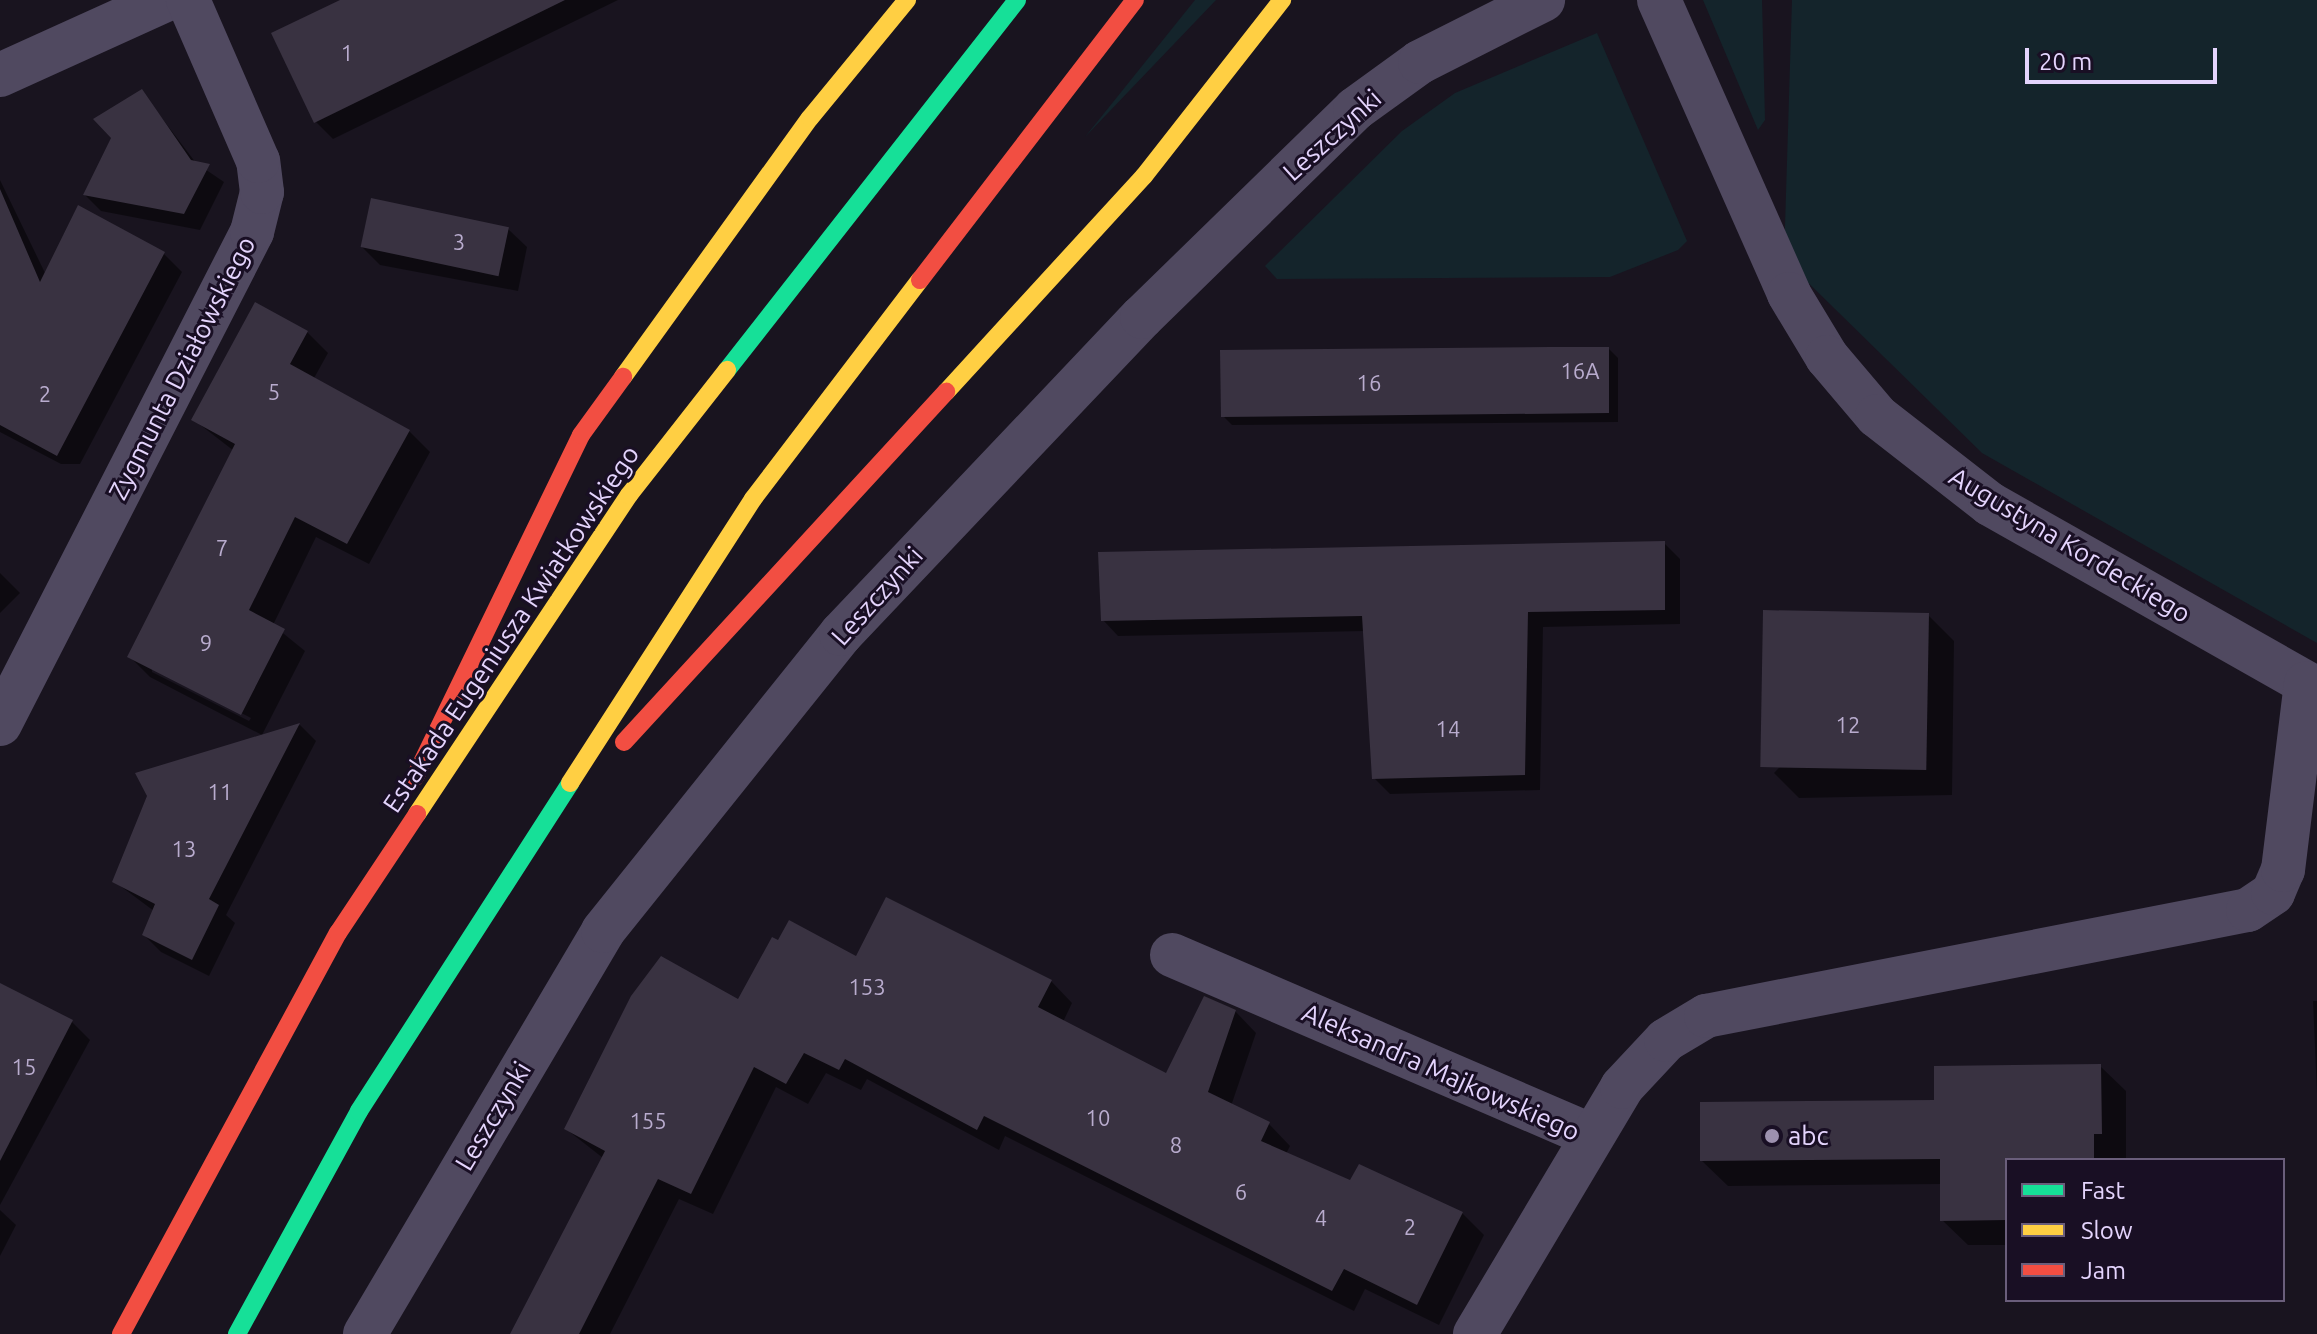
<!DOCTYPE html>
<meta charset="utf-8">
<style>
body{margin:0}
#map{position:relative;width:2317px;height:1334px;overflow:hidden;background:#19141f;font-family:Ubuntu,sans-serif}
div>[style]{position:absolute}
.green>*{inset:0;background:#14242b}
.shadow>*{inset:0;background:#0007}
.building>*{inset:0;background:#393241;transform-origin:0 0}
.street>*{height:44px;margin:-22px;padding:0 22px;transform-origin:22px;border-radius:22px;background:#504960}
.fast>*{height:18px;margin:-9px;padding:0 9px;transform-origin:9px;border-radius:9px;background:#16e098}
.slow>*{height:18px;margin:-9px;padding:0 9px;transform-origin:9px;border-radius:9px;background:#ffcf43}
.jam>*{height:18px;margin:-9px;padding:0 9px;transform-origin:9px;border-radius:9px;background:#f24e42}
.dots>*{width:22px;height:22px;translate:-50% -50%;box-sizing:border-box;border:4px solid #190f24;border-radius:50%}
span{translate:-50% -50%;white-space:nowrap;text-align:center;line-height:1.15;-webkit-text-stroke:6px #190f24;paint-order:stroke}
.number-label{font-size:22px;color:#b9acce}
.number-label span{-webkit-text-stroke-width:0}
.street-label{font-size:26px;color:#e4d4fd}
.poi-label{font-size:26px;color:#e4d4fd}
.left{translate:0 -50%;text-align:left}
.legend{position:absolute;left:2005px;top:1158px;width:280px;height:144px;box-sizing:border-box;background:#190f24;border:2px solid #6a5e7b;margin:0;padding:10px 14px;list-style:none;font-size:24px;color:#e4d4fd}
.legend li{display:flex;align-items:center;gap:16px;height:40px}
.legend b{width:40px;border:2px solid #6a5e7b}
.scale{position:absolute;left:2025px;top:48px;width:192px;height:36px;box-sizing:border-box;border:4px solid #e4d4fd;border-top:0;padding-left:10px;font-size:24px;line-height:28px;white-space:nowrap;color:#e4d4fd;-webkit-text-stroke:6px #190f24;paint-order:stroke}
</style>
<div id="map">
<div class="green">
<div style="clip-path:polygon(1195px 0,1216px 0,1085px 137px)"></div>
<div style="clip-path:polygon(1703px 0,1762px 0,1765px 120px,1758px 130px)"></div>
<div style="clip-path:polygon(1792px 0,2317px 0,2317px 643px,1982px 453px,1784px 259px)"></div>
<div style="clip-path:polygon(1597px 33px,1687px 241px,1678px 250px,1610px 277px,1277px 279px,1265px 266px,1402px 131px,1455px 93px)"></div>
</div>
<div class="shadow">
<div style="clip-path:polygon(345px 0,618px 0,333px 139px,316px 122px)"></div>
<div style="clip-path:polygon(142px 92px,196px 163px,224px 182px,200px 230px,101px 211px,85px 195px)"></div>
<div style="clip-path:polygon(0 180px,46px 275px,164px 254px,182px 272px,80px 464px,61px 464px,0 432px)"></div>
<div style="clip-path:polygon(508px 229px,527px 247px,518px 291px,380px 265px,362px 247px)"></div>
<div style="clip-path:polygon(evenodd,307px 332px,328px 353px,313px 380px,409px 431px,430px 452px,369px 564px,316px 537px,273px 625px,305px 651px,262px 735px,150px 677px,129px 656px,234px 451px,194px 420px,307px 332px,152px 667px,251px 718px,249px 721px,152px 672px,152px 667px)"></div>
<div style="clip-path:polygon(1609px 349px,1618px 358px,1618px 422px,1232px 425px,1223px 416px)"></div>
<div style="clip-path:polygon(1664px 543px,1680px 559px,1680px 624px,1543px 627px,1540px 790px,1390px 794px,1374px 778px,1365px 631px,1118px 636px,1103px 620px)"></div>
<div style="clip-path:polygon(0 573px,20px 593px,0 613px)"></div>
<div style="clip-path:polygon(1928px 615px,1954px 641px,1952px 795px,1799px 798px,1774px 773px)"></div>
<div style="clip-path:polygon(300px 725px,316px 741px,226px 915px,235px 923px,209px 976px,161px 952px,144px 935px,154px 911px,115px 882px,150px 796px,138px 774px)"></div>
<div style="clip-path:polygon(856px 959px,1051px 981px,1072px 1003px,1063px 1022px,1167px 1075px,1235px 1011px,1256px 1033px,1231px 1106px,1269px 1124px,1290px 1146px,1286px 1154px,1351px 1183px,1462px 1213px,1484px 1235px,1439px 1325px,1365px 1289px,1354px 1311px,1005px 1136px,999px 1150px,867px 1079px,861px 1090px,826px 1073px,808px 1104px,776px 1087px,713px 1214px,679px 1199px,610px 1334px,513px 1334px,603px 1158px,566px 1129px,739px 1001px)"></div>
<div style="clip-path:polygon(0 986px,72px 1022px,90px 1040px,0 1205px)"></div>
<div style="clip-path:polygon(2313px 1001px,2317px 1001px,2317px 1093px)"></div>
<div style="clip-path:polygon(2100px 1066px,2126px 1091px,2126px 1159px,2007px 1160px,2007px 1245px,1968px 1245px,1942px 1220px,1942px 1184px,1728px 1186px,1702px 1161px)"></div>
<div style="clip-path:polygon(0 1210px,16px 1225px,0 1256px)"></div>
</div>
<div class="building">
<div style="clip-path:polygon(340px 0,565px 0,314px 123px,271px 33px)"></div>
<div style="clip-path:polygon(142px 89px,191px 160px,210px 164px,184px 214px,83px 195px,111px 138px,93px 119px)"></div>
<div style="clip-path:polygon(0 189px,40px 282px,78px 205px,165px 252px,57px 456px,0 425px)"></div>
<div style="left:371px;top:198px;width:141px;height:50px;rotate:12deg"></div>
<div style="clip-path:polygon(255px 302px,308px 331px,290px 364px,410px 430px,347px 544px,295px 517px,249px 610px,285px 629px,241px 715px,127px 657px,235px 444px,191px 420px)"></div>
<div style="clip-path:polygon(1550px 347px,1609px 347px,1609px 413px,1221px 417px,1220px 350px)"></div>
<div style="clip-path:polygon(1665px 541px,1665px 610px,1528px 612px,1525px 775px,1372px 779px,1362px 616px,1101px 621px,1098px 552px)"></div>
<div style="left:1929px;top:613px;width:157px;height:166px;rotate:91deg"></div>
<div style="clip-path:polygon(300px 723px,209px 899px,219px 905px,192px 960px,142px 935px,155px 904px,112px 882px,147px 796px,135px 773px)"></div>
<div style="clip-path:polygon(886px 897px,1052px 980px,1038px 1007px,1166px 1073px,1204px 996px,1236px 1010px,1208px 1092px,1270px 1122px,1261px 1141px,1350px 1180px,1359px 1164px,1463px 1212px,1417px 1305px,1344px 1269px,1332px 1291px,984px 1116px,977px 1130px,845px 1059px,839px 1070px,804px 1053px,786px 1084px,754px 1067px,691px 1194px,658px 1179px,579px 1334px,510px 1334px,605px 1151px,564px 1129px,631px 996px,661px 956px,738px 999px,772px 937px,778px 940px,789px 920px,856px 956px)"></div>
<div style="clip-path:polygon(0 983px,73px 1020px,0 1161px)"></div>
<div style="clip-path:polygon(2101px 1064px,2102px 1134px,2094px 1134px,2094px 1160px,2007px 1160px,2007px 1220px,1940px 1221px,1940px 1159px,1700px 1161px,1700px 1102px,1934px 1100px,1934px 1066px)"></div>
</div>
<div class="street">
<div style="left:1659px;top:0;width:321px;rotate:66.1deg"></div>
<div style="left:1789px;top:294px;width:74px;rotate:58.9deg"></div>
<div style="left:1827px;top:357px;width:77px;rotate:49.7deg"></div>
<div style="left:1877px;top:416px;width:143px;rotate:37.9deg"></div>
<div style="left:1990px;top:504px;width:376px;rotate:29.5deg"></div>
<div style="left:0;top:75px;width:181px;rotate:-24.4deg"></div>
<div style="left:0;top:724px;width:553px;rotate:-62.88deg"></div>
<div style="left:252px;top:232px;width:41px;rotate:-76deg"></div>
<div style="left:262px;top:192px;width:31px;rotate:-97deg"></div>
<div style="left:258px;top:161px;width:176px;rotate:-113.5deg"></div>
<div style="left:1172px;top:955px;width:455px;rotate:23.3deg"></div>
<div style="left:365px;top:1334px;width:468px;rotate:-59.4deg"></div>
<div style="left:603px;top:931px;width:381px;rotate:-51.3deg"></div>
<div style="left:841px;top:634px;width:437px;rotate:-46.5deg"></div>
<div style="left:1142px;top:317px;width:298px;rotate:-44.3deg"></div>
<div style="left:1355px;top:109px;width:80px;rotate:-35.9deg"></div>
<div style="left:1420px;top:62px;width:138px;rotate:-26.8deg"></div>
<div style="left:1475px;top:1334px;width:287px;rotate:-59.2deg"></div>
<div style="left:1622px;top:1087px;width:64px;rotate:-46.9deg"></div>
<div style="left:1666px;top:1040px;width:47px;rotate:-31deg"></div>
<div style="left:1706px;top:1016px;width:552px;rotate:-11.07deg"></div>
<div style="left:2248px;top:910px;width:30px;rotate:-34deg"></div>
<div style="left:2273px;top:893px;width:25px;rotate:-67deg"></div>
<div style="left:2283px;top:870px;width:188px;rotate:-83deg"></div>
</div>
<div class="fast">
<div style="left:727px;top:370px;width:470px;rotate:-51.9deg"></div>
<div style="left:237px;top:1334px;width:254px;rotate:-61.3deg"></div>
<div style="left:359px;top:1111px;width:390px;rotate:-57.2deg"></div>
</div>
<div class="slow">
<div style="left:623px;top:377px;width:319px;rotate:-54.2deg"></div>
<div style="left:810px;top:118px;width:153px;rotate:-50.6deg"></div>
<div style="left:946px;top:392px;width:293px;rotate:-47.5deg"></div>
<div style="left:1144px;top:176px;width:224px;rotate:-51.9deg"></div>
<div style="left:570px;top:783px;width:338px;rotate:-57.2deg"></div>
<div style="left:753px;top:499px;width:275px;rotate:-52.7deg"></div>
<div style="left:417px;top:814px;width:383px;rotate:-56.4deg"></div>
<div style="left:629px;top:495px;width:159px;rotate:-51.9deg"></div>
</div>
<div class="jam">
<div style="left:920px;top:280px;width:353px;rotate:-52.5deg"></div>
<div style="left:624px;top:742px;width:476px;rotate:-47.4deg"></div>
<div style="left:415px;top:777px;width:380px;rotate:-64.1deg"></div>
<div style="left:581px;top:435px;width:72px;rotate:-54.1deg"></div>
<div style="left:121px;top:1334px;width:456px;rotate:-61.6deg"></div>
<div style="left:338px;top:933px;width:143px;rotate:-56.4deg"></div>
</div>
<div class="dots">
<div style="left:1772px;top:1136px;background:#9d91af"></div>
</div>
<div class="number-label">
<span style="left:347px;top:53px">1</span>
<span style="left:459px;top:242px">3</span>
<span style="left:1580px;top:371px">16A</span>
<span style="left:1369px;top:383px">16</span>
<span style="left:274px;top:392px">5</span>
<span style="left:45px;top:394px">2</span>
<span style="left:222px;top:548px">7</span>
<span style="left:206px;top:643px">9</span>
<span style="left:1848px;top:725px">12</span>
<span style="left:1448px;top:729px">14</span>
<span style="left:220px;top:792px">11</span>
<span style="left:184px;top:849px">13</span>
<span style="left:867px;top:987px">153</span>
<span style="left:24px;top:1067px">15</span>
<span style="left:1098px;top:1118px">10</span>
<span style="left:648px;top:1121px">155</span>
<span style="left:1176px;top:1145px">8</span>
<span style="left:1241px;top:1192px">6</span>
<span style="left:1321px;top:1218px">4</span>
<span style="left:1410px;top:1227px">2</span>
</div>
<div class="street-label">
<span style="left:1332px;top:135px;rotate:-42deg">Leszczynki</span>
<span style="left:182px;top:368px;rotate:-63deg">Zygmunta Działowskiego</span>
<span style="left:2070px;top:545px;rotate:31deg">Augustyna Kordeckiego</span>
<span style="left:877px;top:596px;rotate:-48deg">Leszczynki</span>
<span style="left:511px;top:629px;rotate:-56deg">Estakada Eugeniusza Kwiatkowskiego</span>
<span style="left:1441px;top:1072px;rotate:24deg">Aleksandra Majkowskiego</span>
<span style="left:493px;top:1116px;rotate:-59deg">Leszczynki</span>
</div>
<div class="poi-label">
<span class="left" style="left:1788px;top:1136px">abc</span>
</div>
<ul class="legend">
<li><b style="height:10px;background:#16e098"></b>Fast</li>
<li><b style="height:10px;background:#ffcf43"></b>Slow</li>
<li><b style="height:10px;background:#f24e42"></b>Jam</li>
</ul>
<div class="scale">20 m</div>
</div>
